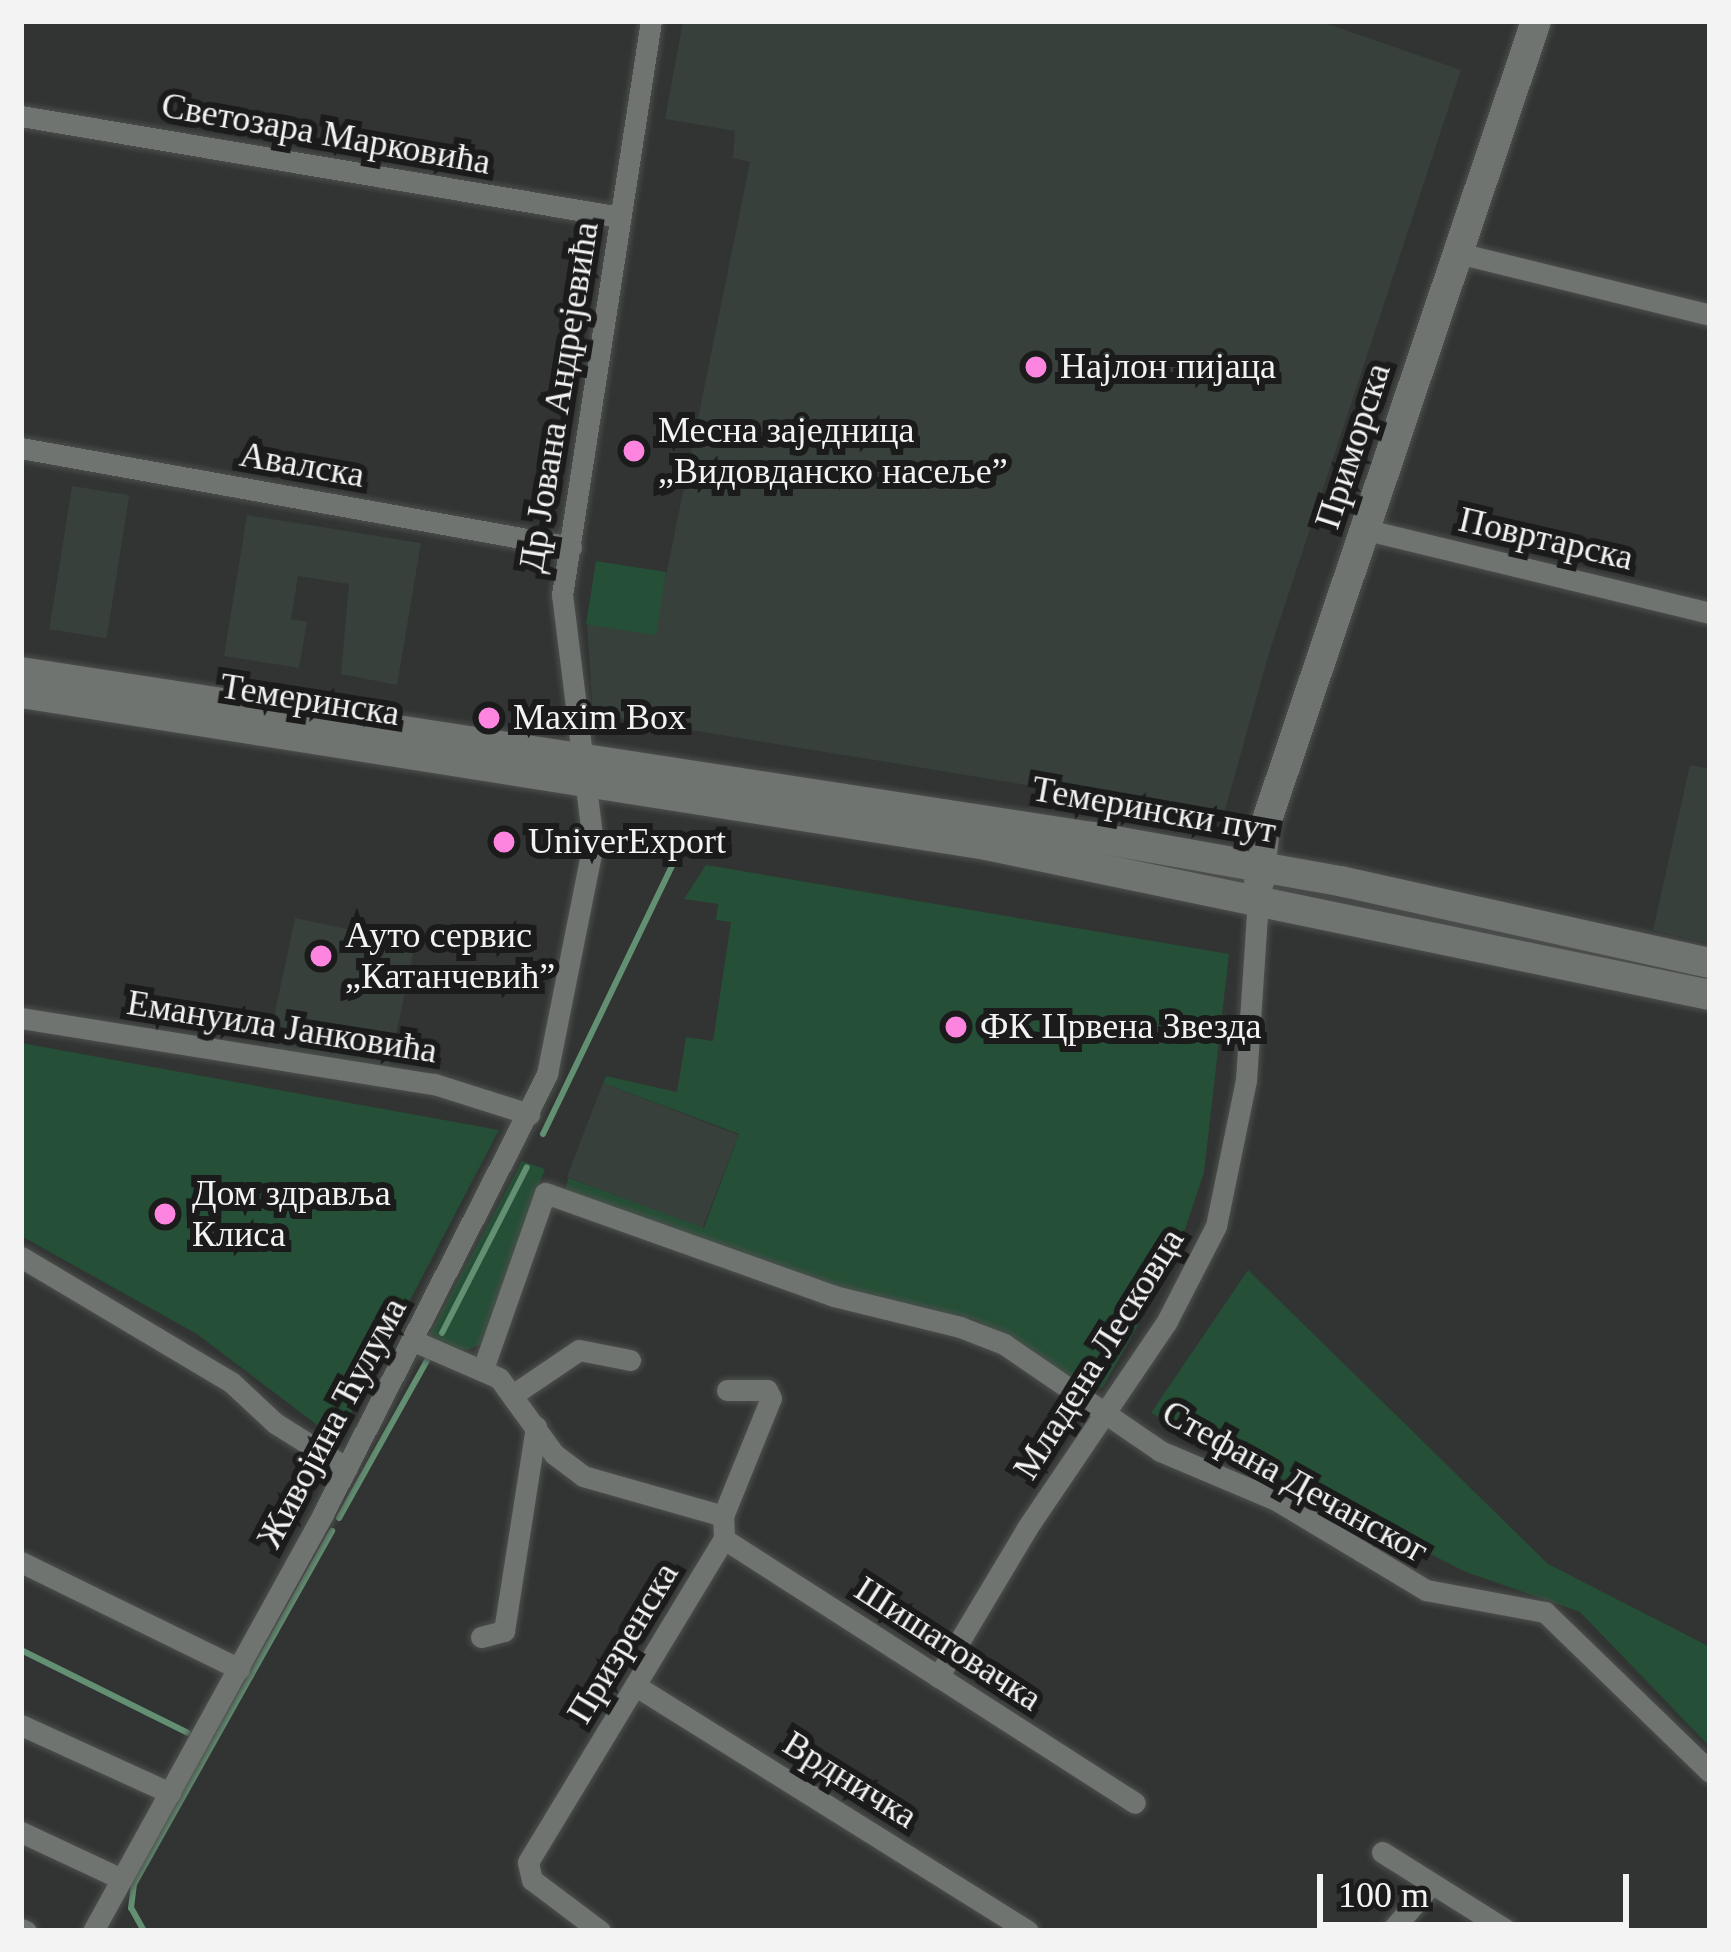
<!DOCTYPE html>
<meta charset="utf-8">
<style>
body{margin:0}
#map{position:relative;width:1731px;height:1952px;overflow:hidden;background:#313432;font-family:"Times New Roman",serif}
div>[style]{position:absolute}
.built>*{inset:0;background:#37403a;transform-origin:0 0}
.green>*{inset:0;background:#254f36;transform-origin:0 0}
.stream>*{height:6px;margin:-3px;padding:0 3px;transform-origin:3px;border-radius:3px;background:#639072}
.roads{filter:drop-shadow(0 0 3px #4d4f4e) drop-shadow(0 0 3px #4d4f4e)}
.street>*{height:21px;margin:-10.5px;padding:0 10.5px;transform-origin:10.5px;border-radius:10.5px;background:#707471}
.secondary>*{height:30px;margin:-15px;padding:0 15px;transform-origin:15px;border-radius:15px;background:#707471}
.dots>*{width:33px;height:33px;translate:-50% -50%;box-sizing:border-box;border:6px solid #1a1b1a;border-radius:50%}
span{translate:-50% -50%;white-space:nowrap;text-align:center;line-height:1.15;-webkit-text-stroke:12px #1a1b1a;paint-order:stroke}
.street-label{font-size:36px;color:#f2f3f2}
.poi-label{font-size:36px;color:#f2f3f2}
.left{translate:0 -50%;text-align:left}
.frame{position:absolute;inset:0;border:24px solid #f2f3f2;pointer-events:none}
.scale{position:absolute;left:1317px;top:1874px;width:312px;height:54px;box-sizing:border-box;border:6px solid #f2f3f2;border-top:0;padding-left:15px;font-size:36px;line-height:42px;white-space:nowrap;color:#f2f3f2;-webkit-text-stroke:9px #1a1b1a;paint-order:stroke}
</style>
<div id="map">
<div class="built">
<div style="clip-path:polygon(683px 21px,1319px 21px,1461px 70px,1270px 650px,1223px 817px,593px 714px,587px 624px,655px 630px,750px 162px,733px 158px,735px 131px,665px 119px)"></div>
<div style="left:72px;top:486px;width:58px;height:145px;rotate:9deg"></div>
<div style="clip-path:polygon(247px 515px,421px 543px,397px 685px,341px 674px,349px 584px,298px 576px,291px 619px,307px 622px,299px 668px,224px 656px)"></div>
<div style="clip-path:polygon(1690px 765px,1710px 769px,1710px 943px,1653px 930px)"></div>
<div style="left:295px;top:918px;width:123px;height:133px;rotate:12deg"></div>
<div style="left:603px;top:1083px;width:145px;height:101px;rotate:21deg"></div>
</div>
<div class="green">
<div style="left:596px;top:561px;width:71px;height:64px;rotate:9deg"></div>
<div style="clip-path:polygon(706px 865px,1229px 954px,1204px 1172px,1175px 1259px,1103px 1387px,1090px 1389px,976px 1320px,830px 1285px,566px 1190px,568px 1178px,704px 1228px,739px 1134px,603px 1083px,606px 1076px,677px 1092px,686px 1037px,713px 1041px,731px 922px,716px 920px,718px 904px,684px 899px)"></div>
<div style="clip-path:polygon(21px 1043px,499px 1130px,337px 1440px,197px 1334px,21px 1236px)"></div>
<div style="clip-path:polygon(522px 1161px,545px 1169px,481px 1344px,465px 1351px,428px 1337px)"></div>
<div style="clip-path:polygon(1248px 1270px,1548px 1564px,1710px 1647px,1710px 1747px,1580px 1612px,1466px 1572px,1151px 1413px)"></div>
</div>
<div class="stream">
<div style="left:543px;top:1134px;width:304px;rotate:-64.3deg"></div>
<div style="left:442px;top:1333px;width:186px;rotate:-62.9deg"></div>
<div style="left:339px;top:1518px;width:184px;rotate:-60.8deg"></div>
<div style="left:21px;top:1650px;width:186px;rotate:26.4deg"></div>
<div style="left:144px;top:1931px;width:26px;rotate:-119deg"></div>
<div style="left:131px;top:1908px;width:24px;rotate:-83deg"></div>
<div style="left:134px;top:1884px;width:405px;rotate:-60.7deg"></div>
</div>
<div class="roads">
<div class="street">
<div style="left:21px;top:116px;width:607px;rotate:9.57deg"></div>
<div style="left:1458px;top:253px;width:260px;rotate:13.8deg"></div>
<div style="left:21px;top:448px;width:559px;rotate:10.2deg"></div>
<div style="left:1367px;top:530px;width:353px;rotate:13.6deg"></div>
<div style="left:21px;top:1018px;width:418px;rotate:9.1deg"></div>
<div style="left:434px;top:1084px;width:100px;rotate:17.5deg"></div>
<div style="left:21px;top:1257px;width:244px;rotate:30.8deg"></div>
<div style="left:231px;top:1382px;width:60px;rotate:43deg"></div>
<div style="left:275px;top:1423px;width:85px;rotate:32deg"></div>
<div style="left:414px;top:1341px;width:93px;rotate:23.5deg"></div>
<div style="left:499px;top:1378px;width:94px;rotate:54.1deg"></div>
<div style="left:554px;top:1454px;width:36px;rotate:37deg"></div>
<div style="left:583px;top:1476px;width:146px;rotate:15.9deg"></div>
<div style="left:484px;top:1366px;width:183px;rotate:-70.6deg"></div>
<div style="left:545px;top:1193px;width:307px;rotate:19.6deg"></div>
<div style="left:834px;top:1296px;width:130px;rotate:13.8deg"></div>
<div style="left:960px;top:1327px;width:47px;rotate:21.1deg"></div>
<div style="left:1004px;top:1344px;width:189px;rotate:34.4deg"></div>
<div style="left:1160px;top:1451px;width:126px;rotate:22.9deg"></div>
<div style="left:1276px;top:1500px;width:175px;rotate:31deg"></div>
<div style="left:1426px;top:1590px;width:121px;rotate:10.5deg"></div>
<div style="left:1545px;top:1612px;width:230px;rotate:44.1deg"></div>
<div style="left:514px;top:1394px;width:78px;rotate:-34.1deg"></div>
<div style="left:579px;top:1350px;width:52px;rotate:11.1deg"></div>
<div style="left:724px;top:1539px;width:488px;rotate:32.7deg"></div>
<div style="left:21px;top:1562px;width:243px;rotate:26.1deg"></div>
<div style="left:481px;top:1637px;width:24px;rotate:-15deg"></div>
<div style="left:504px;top:1631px;width:207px;rotate:-81.1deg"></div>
<div style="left:938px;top:1677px;width:174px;rotate:-59.1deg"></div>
<div style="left:1027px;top:1528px;width:250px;rotate:-55.9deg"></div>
<div style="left:1167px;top:1321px;width:107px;rotate:-62.7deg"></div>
<div style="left:1216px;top:1226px;width:149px;rotate:-78.4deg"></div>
<div style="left:1246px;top:1080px;width:183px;rotate:-86.2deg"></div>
<div style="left:636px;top:1686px;width:462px;rotate:32deg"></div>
<div style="left:21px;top:1725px;width:164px;rotate:24.5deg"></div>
<div style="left:21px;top:1832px;width:111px;rotate:25deg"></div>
<div style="left:1382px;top:1852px;width:149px;rotate:32.1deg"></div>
<div style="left:21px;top:1929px;width:5px;rotate:22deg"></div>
<div style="left:93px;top:1931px;width:478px;rotate:-61.1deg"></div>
<div style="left:324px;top:1512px;width:492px;rotate:-63deg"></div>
<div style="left:547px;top:1074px;width:236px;rotate:-78.7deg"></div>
<div style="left:593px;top:843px;width:250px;rotate:-97.1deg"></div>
<div style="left:562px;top:595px;width:581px;rotate:-81.19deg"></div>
<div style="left:600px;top:1931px;width:85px;rotate:-143.1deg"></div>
<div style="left:532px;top:1880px;width:18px;rotate:-103deg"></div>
<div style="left:528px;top:1862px;width:378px;rotate:-58.8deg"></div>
<div style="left:724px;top:1539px;width:23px;rotate:-92deg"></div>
<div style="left:723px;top:1516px;width:127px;rotate:-67.9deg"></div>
<div style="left:771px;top:1398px;width:9px;rotate:-117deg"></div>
<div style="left:767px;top:1390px;width:40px;rotate:180deg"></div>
<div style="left:1391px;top:1931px;width:61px;rotate:-49deg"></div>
</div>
<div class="secondary">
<div style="left:21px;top:672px;width:1084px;rotate:8.76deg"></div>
<div style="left:1092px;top:837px;width:252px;rotate:10.1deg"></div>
<div style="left:1340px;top:881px;width:379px;rotate:12.5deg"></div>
<div style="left:21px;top:693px;width:977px;rotate:8.95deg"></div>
<div style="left:986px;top:845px;width:739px;rotate:11.71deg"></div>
<div style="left:1259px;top:882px;width:56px;rotate:-83.9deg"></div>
<div style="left:1265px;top:826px;width:849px;rotate:-71.39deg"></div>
</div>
</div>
<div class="dots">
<div style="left:1036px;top:367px;background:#fe85df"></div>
<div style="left:634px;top:451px;background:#fe85df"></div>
<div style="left:489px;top:718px;background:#fe85df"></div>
<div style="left:504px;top:842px;background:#fe85df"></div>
<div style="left:321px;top:956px;background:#fe85df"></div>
<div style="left:956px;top:1027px;background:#fe85df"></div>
<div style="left:165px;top:1214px;background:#fe85df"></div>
</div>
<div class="street-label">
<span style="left:326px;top:134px;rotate:10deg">Светозара Марковића</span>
<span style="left:559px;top:397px;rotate:-81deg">Др Јована Андрејевића</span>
<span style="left:1353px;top:446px;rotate:-72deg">Приморска</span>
<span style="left:302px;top:465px;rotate:10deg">Авалска</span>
<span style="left:1546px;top:539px;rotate:13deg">Повртарска</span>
<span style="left:310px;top:700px;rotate:9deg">Темеринска</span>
<span style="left:1154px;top:810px;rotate:10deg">Темерински пут</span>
<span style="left:282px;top:1027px;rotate:9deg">Емануила Јанковића</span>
<span style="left:1099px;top:1354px;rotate:-58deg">Младена Лесковца</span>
<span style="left:332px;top:1423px;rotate:-62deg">Живојина Ћулума</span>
<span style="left:1295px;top:1482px;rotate:29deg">Стефана Дечанског</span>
<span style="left:623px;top:1643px;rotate:-59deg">Призренска</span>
<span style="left:948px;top:1644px;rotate:33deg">Шишатовачка</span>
<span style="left:850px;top:1780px;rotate:32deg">Врдничка</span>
</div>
<div class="poi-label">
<span class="left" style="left:1060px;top:367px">Најлон пијаца</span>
<span class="left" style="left:658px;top:451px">Месна заједница<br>„Видовданско насеље”</span>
<span class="left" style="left:513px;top:718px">Maxim Box</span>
<span class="left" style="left:528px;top:842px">UniverExport</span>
<span class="left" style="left:345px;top:956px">Ауто сервис<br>„Катанчевић”</span>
<span class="left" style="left:980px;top:1027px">ФК Црвена Звезда</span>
<span class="left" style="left:192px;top:1214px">Дом здравља<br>Клиса</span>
</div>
<div class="frame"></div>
<div class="scale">100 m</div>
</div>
